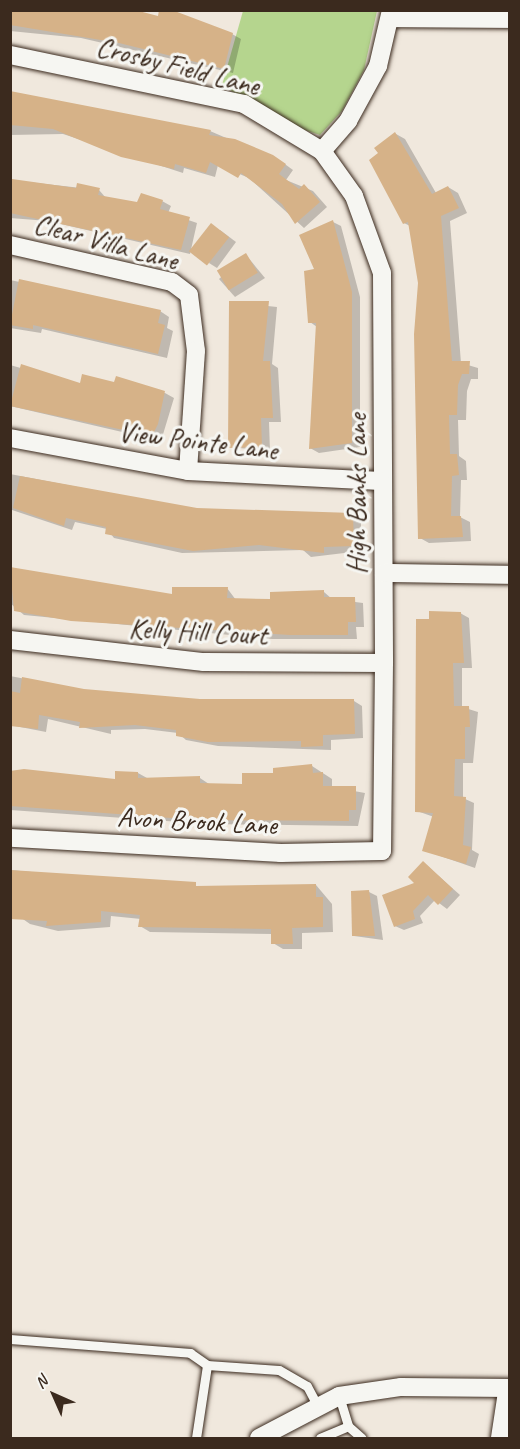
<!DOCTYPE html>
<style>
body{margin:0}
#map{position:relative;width:520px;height:1449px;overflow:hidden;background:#f0e8dd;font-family:Caveat,sans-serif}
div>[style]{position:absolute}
.green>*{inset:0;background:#b5d58e}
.shadow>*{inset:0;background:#0003}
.building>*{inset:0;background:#d6b288;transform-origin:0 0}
.roads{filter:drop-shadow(0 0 2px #3b2a1e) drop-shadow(0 0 2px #3b2a1e)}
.lane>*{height:9px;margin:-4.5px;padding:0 4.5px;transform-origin:4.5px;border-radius:4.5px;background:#f6f6f2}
.street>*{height:18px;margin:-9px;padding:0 9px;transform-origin:9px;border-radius:9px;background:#f6f6f2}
.secondary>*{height:24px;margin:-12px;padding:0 12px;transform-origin:12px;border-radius:12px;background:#f6f6f2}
span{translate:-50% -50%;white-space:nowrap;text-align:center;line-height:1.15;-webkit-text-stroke:6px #f6f6f2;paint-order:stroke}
.street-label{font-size:28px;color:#3b2a1e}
.frame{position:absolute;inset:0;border:12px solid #3b2a1e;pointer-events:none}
.north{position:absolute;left:24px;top:1365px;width:60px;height:60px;-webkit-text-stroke:4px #f6f6f2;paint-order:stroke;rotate:315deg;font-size:16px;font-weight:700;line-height:24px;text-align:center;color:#3b2a1e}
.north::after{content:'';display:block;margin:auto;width:21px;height:27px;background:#3b2a1e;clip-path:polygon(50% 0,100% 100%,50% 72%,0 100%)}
</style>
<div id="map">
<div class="green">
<div style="clip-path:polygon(243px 11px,377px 11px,364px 70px,342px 111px,320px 135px,280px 122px,222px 85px)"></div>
</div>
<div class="shadow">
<div style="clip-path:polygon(10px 10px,232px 34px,241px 39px,233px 73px,81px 38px,10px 31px)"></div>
<div style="clip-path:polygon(10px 93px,210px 131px,282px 162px,293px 170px,286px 180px,313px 191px,327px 207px,304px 228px,249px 178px,218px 165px,215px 177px,184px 168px,183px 173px,63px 134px,10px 135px)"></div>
<div style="clip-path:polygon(396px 134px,405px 139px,436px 193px,448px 187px,458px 193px,467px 213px,450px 221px,461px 363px,478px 368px,478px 379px,471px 379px,467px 391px,466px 420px,458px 420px,459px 456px,466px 461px,467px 480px,461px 480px,460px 517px,470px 522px,471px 541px,429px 543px,420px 538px,420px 283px,410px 226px,404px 223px,380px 154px)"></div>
<div style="clip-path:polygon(10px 180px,99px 190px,106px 198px,138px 204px,162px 201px,171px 206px,168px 213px,197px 223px,190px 254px,48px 221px,10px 218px)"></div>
<div style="clip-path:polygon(333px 222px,341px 226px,360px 297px,360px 447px,319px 453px,310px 448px,317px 327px,310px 322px)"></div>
<div style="clip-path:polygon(220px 230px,236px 242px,217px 268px,209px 263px)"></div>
<div style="clip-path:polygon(246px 255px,265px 278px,235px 297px,219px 279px)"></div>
<div style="clip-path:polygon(10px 280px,160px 311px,169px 317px,167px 328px,173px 331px,167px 358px,42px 329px,41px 333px,10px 328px)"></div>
<div style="clip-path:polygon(230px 302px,277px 307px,272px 364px,278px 368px,281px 422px,269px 422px,270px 451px,229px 447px)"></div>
<div style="clip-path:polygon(10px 365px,81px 385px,165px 393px,174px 398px,161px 441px,10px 406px)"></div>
<div style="clip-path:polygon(10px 474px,197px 510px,353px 514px,361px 519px,361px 551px,311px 557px,303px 550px,182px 553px,114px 538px,107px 529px,75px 522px,72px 530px,12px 510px,10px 516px)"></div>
<div style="clip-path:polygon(10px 568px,173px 596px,227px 588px,236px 600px,271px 601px,324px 592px,332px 599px,363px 603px,364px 627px,356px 627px,357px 639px,272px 639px,24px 615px,10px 603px)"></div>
<div style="clip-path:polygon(460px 613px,469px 618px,472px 668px,462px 668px,462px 707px,478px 712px,473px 763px,463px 763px,463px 798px,474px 803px,472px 850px,479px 854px,475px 868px,423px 850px,434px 817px,417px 811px,431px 620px)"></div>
<div style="clip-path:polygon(10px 676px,84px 690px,200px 700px,354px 701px,362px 706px,363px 738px,331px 740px,331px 750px,218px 746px,186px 740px,178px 733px,145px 729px,111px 730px,111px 734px,48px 719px,46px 732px,10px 725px)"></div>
<div style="clip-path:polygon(312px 766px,332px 779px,332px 787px,365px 793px,358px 826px,209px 824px,10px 810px,10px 772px,116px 781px,138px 773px,147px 778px,200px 778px,209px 784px,243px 786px)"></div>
<div style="clip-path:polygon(424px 863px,460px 895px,447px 909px,435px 900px,420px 916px,423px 923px,404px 930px,395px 926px)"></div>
<div style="clip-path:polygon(10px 870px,204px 888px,316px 885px,332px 904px,333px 932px,302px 933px,302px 949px,283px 949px,273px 943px,273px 934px,150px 932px,140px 926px,141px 919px,111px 916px,110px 927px,58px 931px,30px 924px,10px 910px)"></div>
<div style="clip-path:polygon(369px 892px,377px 896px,383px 940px,354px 936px)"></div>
</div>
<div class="building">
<div style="clip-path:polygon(10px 10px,135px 10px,158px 16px,159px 10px,172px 10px,233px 33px,224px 69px,119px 43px,10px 25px)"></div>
<div style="clip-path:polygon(10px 91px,211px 130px,209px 135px,235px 139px,273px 155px,286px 164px,279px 174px,299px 189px,304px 184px,320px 202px,295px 224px,282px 204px,241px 173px,238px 178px,210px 162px,206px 173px,175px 164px,174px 169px,121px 157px,53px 129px,10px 125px)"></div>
<div style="clip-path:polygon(395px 132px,432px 194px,448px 186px,459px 208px,441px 216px,452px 361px,470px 361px,469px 374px,462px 374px,458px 385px,457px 415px,449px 415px,450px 454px,457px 454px,459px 475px,452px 476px,451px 516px,461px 516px,463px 537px,418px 539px,414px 334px,418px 283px,408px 222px,403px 224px,369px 160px,378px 153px,374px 148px)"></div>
<div style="clip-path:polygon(12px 179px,76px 188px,77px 183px,100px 188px,98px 195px,137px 202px,141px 193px,163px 200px,160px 209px,190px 217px,181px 250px,10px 213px)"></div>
<div style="clip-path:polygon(333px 220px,352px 292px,352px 443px,309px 449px,316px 323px,308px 323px,304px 271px,314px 269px,299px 235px)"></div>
<div style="left:211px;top:223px;width:23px;height:36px;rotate:38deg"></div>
<div style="left:246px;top:253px;width:23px;height:34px;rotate:59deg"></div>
<div style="clip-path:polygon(19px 279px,161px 310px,158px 323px,165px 325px,158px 354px,33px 325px,33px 329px,10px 325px)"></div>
<div style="clip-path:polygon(229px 301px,269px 301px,263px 361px,270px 361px,273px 418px,261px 418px,262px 447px,228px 448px)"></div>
<div style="clip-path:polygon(21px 364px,80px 383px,82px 374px,114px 382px,116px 376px,165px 391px,158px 424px,152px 436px,10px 406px)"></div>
<div style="clip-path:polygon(20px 476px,197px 508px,353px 513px,354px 546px,324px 547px,324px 553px,259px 545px,193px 551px,105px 534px,106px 527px,66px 518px,64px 526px,13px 508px)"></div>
<div style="clip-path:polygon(10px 567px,172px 594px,172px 587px,228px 587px,227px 598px,270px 599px,270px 592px,324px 590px,324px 597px,355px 597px,356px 622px,348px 622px,348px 635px,290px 635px,71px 621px,14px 611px)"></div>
<div style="clip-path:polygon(429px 611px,461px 612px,464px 663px,453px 663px,454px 706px,469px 706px,470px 727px,465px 727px,465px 759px,455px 759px,454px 796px,466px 797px,463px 845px,471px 847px,466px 864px,422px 851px,433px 813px,415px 812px,416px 619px,429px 619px)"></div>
<div style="clip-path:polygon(22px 677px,84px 689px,200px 699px,354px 699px,355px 734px,323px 735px,323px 746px,301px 747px,301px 741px,208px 742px,176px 736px,176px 730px,135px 725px,79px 728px,80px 722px,39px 715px,38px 729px,10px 726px,10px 691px,20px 693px)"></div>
<div style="clip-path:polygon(312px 764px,313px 773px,323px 772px,323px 786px,356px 786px,356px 810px,349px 810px,349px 821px,198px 820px,10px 806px,10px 771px,24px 769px,115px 779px,115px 771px,138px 772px,138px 778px,200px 776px,200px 783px,242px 784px,242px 773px,273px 773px,273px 768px)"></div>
<div style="clip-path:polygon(423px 861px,453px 889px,438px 905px,428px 895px,413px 911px,415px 919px,394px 927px,382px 895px,414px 883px,408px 877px)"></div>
<div style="clip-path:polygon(10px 870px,196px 882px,196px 886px,316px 884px,316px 897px,323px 897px,323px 927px,292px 928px,293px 944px,271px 944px,271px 929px,138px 927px,140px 915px,101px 911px,101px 922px,46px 926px,47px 921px,10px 919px)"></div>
<div style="clip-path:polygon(369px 890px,375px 936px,352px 936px,351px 891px)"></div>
</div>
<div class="roads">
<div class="lane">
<div style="left:10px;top:1339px;width:181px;rotate:4.4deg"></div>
<div style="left:190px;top:1353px;width:21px;rotate:35deg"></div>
<div style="left:207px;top:1365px;width:72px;rotate:4deg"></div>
<div style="left:279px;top:1370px;width:32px;rotate:30deg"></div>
<div style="left:307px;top:1386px;width:19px;rotate:62deg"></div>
<div style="left:339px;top:1396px;width:31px;rotate:73deg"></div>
<div style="left:348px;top:1426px;width:18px;rotate:41deg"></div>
<div style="left:196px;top:1438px;width:74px;rotate:-81.4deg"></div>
<div style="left:320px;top:1438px;width:30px;rotate:-23deg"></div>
</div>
<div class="street">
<div style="left:391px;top:18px;width:119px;rotate:0.5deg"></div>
<div style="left:10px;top:55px;width:239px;rotate:11.8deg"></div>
<div style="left:244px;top:104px;width:91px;rotate:31.1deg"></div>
<div style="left:322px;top:151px;width:55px;rotate:54.6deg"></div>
<div style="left:354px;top:196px;width:82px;rotate:70deg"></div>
<div style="left:382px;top:273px;width:390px;rotate:89.7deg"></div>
<div style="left:384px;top:663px;width:188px;rotate:90.6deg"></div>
<div style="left:382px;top:851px;width:101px;rotate:178.9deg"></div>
<div style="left:281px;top:853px;width:271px;rotate:-176.8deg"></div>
<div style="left:322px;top:151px;width:40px;rotate:-49deg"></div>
<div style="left:348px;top:121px;width:63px;rotate:-61.4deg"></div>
<div style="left:378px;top:66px;width:57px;rotate:-76.9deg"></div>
<div style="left:10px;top:245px;width:166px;rotate:12.9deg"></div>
<div style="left:172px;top:282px;width:21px;rotate:37deg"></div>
<div style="left:189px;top:295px;width:56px;rotate:82.9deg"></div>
<div style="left:196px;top:351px;width:120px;rotate:93.8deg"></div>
<div style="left:10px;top:438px;width:181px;rotate:10.5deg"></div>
<div style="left:188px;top:471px;width:193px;rotate:3deg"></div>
<div style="left:384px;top:573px;width:126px;rotate:0.9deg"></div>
<div style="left:10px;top:640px;width:195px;rotate:6.5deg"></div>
<div style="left:204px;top:662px;width:180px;rotate:0.3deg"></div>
<div style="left:259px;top:1438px;width:90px;rotate:-27.7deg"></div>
<div style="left:339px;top:1396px;width:63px;rotate:-8.3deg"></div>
<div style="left:401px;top:1387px;width:109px;rotate:0.5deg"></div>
</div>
<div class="secondary">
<div style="left:503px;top:1438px;width:47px;rotate:-81.3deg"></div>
</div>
</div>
<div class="street-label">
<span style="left:178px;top:66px;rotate:14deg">Crosby Field Lane</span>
<span style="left:106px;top:242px;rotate:15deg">Clear Villa Lane</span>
<span style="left:198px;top:441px;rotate:7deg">View Pointe Lane</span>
<span style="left:357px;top:494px;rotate:-90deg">High Banks Lane</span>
<span style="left:198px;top:632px;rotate:3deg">Kelly Hill Court</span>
<span style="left:197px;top:821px;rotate:3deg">Avon Brook Lane</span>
</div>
<div class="frame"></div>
<div class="north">N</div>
</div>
